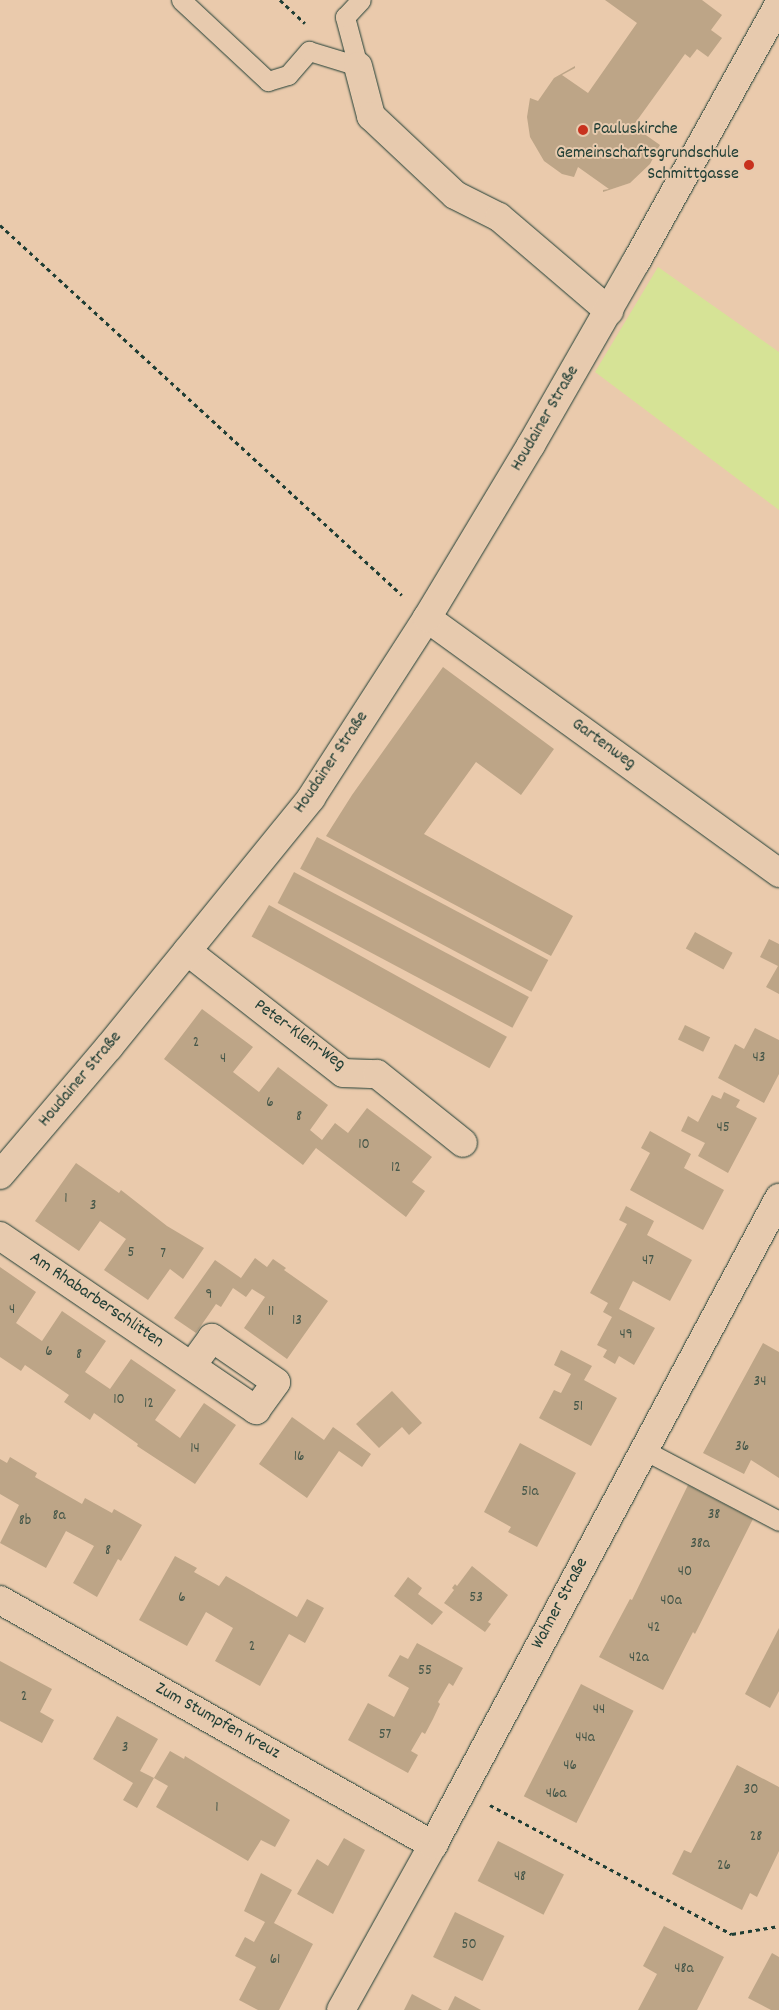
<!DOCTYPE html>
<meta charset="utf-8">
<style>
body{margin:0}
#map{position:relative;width:779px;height:2010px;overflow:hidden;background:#eacaac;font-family:Dekko,sans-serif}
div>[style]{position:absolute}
.green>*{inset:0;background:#d6e396}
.building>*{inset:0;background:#bda587;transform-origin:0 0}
.path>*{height:3px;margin-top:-1.5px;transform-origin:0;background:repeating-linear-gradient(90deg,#1f3d34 0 4px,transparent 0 8px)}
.roads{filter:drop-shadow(0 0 1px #1f3d34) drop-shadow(0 0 1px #1f3d34)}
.service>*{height:19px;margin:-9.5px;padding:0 9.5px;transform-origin:9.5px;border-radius:9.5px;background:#e7caae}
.minor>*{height:28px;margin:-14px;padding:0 14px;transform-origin:14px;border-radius:14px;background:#e7caae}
.tertiary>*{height:28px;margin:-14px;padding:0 14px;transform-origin:14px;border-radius:14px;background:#e7caae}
.dots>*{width:14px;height:14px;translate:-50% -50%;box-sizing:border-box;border:2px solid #e7caae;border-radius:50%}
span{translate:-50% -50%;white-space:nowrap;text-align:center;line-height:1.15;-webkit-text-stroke:4px #e7caae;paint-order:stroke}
.number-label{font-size:15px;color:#465749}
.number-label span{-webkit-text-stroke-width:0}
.poi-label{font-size:18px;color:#1f3d34}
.left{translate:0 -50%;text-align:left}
.right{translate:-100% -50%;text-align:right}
.street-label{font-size:18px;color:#1f3d34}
</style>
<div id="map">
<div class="green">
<div style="clip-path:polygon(658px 267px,779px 352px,779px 510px,595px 372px)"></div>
</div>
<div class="building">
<div style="clip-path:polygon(605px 0,702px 0,722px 15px,711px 30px,722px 38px,708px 57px,697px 49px,690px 58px,685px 54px,633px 126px,660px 145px,650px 164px,630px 183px,603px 192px,603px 190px,609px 189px,578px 167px,574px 177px,562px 174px,544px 161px,530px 137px,527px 117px,530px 98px,538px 101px,554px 78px,575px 66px,575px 68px,562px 75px,588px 93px,637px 23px)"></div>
<div style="clip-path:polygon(443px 667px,554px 749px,521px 795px,476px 762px,424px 834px,573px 916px,551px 956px,326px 836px,352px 795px)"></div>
<div style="left:317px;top:837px;width:262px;height:36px;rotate:28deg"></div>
<div style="left:294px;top:872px;width:266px;height:35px;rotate:28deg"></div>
<div style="left:269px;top:905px;width:272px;height:36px;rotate:29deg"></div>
<div style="left:695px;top:932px;width:43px;height:19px;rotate:29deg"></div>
<div style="clip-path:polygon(769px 939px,779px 944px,779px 994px,766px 987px,778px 966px,760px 957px)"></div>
<div style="clip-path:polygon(202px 1009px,253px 1047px,233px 1072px,259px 1092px,278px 1067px,328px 1105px,310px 1130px,322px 1140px,335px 1123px,348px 1133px,367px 1108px,432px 1157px,412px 1182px,425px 1191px,406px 1217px,316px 1148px,303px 1165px,164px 1059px)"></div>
<div style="left:685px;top:1025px;width:28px;height:16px;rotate:26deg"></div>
<div style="clip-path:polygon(755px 1028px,779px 1040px,779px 1074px,764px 1103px,718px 1078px,735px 1044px,744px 1049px)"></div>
<div style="clip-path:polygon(724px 1092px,740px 1100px,736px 1107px,757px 1118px,728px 1173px,698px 1156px,705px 1143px,681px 1131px,688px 1116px,698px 1122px,712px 1095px,721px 1099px)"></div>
<div style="clip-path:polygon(650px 1131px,691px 1154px,684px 1168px,724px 1190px,703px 1230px,630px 1190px,650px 1153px,641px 1148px)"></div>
<div style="clip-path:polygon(76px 1163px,119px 1193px,121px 1190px,167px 1226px,204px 1248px,183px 1279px,170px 1269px,148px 1300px,104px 1270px,126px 1239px,100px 1221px,79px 1251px,35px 1221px)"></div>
<div style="clip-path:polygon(626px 1206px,654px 1221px,647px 1235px,692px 1260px,670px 1301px,633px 1281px,619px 1309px,655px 1328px,634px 1365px,619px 1356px,615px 1364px,603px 1357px,607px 1350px,597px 1345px,612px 1317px,603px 1312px,608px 1303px,590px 1293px,627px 1224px,619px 1220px)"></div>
<div style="clip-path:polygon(255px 1258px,267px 1267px,273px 1259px,286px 1268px,284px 1270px,328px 1301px,287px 1359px,244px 1328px,265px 1297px,252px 1289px,246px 1297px,233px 1288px,221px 1307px,216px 1304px,196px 1333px,174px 1318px,215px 1260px,241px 1278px)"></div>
<div style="clip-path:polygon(0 1267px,36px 1292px,16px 1323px,42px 1341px,62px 1311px,106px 1341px,85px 1372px,110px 1389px,131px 1359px,176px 1390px,155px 1420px,180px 1438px,204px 1403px,236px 1425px,195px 1484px,137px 1446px,138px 1444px,94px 1413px,90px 1420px,64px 1402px,69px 1395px,25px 1365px,21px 1371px,0 1357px)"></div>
<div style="clip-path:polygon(763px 1343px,779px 1352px,779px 1478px,751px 1460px,744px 1474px,703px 1453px)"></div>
<div style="clip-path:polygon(561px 1350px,592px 1366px,584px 1380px,617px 1398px,591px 1446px,539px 1418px,554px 1390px,561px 1393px,571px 1374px,554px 1365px)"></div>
<div style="clip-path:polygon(392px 1391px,422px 1423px,409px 1435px,402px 1427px,379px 1448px,356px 1424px)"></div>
<div style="clip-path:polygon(292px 1417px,324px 1440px,333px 1427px,371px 1454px,362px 1467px,339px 1451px,307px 1498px,259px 1464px)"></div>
<div style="clip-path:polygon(520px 1443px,576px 1473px,537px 1547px,508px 1532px,511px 1527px,484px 1512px)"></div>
<div style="clip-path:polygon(10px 1457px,37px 1473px,35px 1477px,82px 1504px,85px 1498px,112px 1513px,114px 1509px,142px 1525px,121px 1561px,118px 1559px,97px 1597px,73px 1583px,94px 1546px,66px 1531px,46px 1568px,0 1543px,19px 1505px,0 1494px,0 1459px,7px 1463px)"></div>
<div style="clip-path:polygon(688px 1485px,753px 1519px,695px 1634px,693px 1632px,663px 1690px,599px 1657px,630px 1599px,632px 1600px)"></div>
<div style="clip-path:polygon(175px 1556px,197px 1568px,194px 1572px,219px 1586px,226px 1576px,297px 1617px,307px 1599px,324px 1608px,305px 1643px,289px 1634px,260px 1686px,215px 1661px,233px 1628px,206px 1612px,187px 1646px,139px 1620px)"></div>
<div style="clip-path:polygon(472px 1566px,508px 1595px,488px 1622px,491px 1624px,485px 1632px,444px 1603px,454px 1590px,452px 1588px,455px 1584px,457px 1586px)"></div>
<div style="clip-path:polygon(408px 1577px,422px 1588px,418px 1594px,443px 1612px,432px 1625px,394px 1596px)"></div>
<div style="clip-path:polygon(779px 1628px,779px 1691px,770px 1708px,745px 1694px)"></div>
<div style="clip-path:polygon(417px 1643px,463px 1668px,453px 1686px,449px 1683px,438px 1702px,440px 1704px,433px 1719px,425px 1734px,422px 1732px,411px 1751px,418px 1755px,408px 1773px,348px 1740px,368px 1703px,394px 1717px,409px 1688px,388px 1676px,400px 1655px,408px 1659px)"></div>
<div style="clip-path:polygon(0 1661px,52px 1689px,40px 1712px,54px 1720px,42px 1743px,0 1721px)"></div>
<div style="left:581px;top:1684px;width:59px;height:126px;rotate:27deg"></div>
<div style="clip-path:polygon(117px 1716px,158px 1739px,140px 1771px,154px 1778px,137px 1808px,123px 1800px,133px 1783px,93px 1759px)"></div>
<div style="clip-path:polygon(170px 1751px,184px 1759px,185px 1756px,290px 1820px,275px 1847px,261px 1840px,248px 1861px,156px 1807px,168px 1786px,154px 1778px)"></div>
<div style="clip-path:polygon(737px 1765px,779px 1787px,779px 1851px,757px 1897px,750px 1893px,742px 1910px,672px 1874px,684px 1850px,691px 1853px)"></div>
<div style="clip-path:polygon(344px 1838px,365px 1850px,333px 1914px,297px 1894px,317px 1859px,328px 1866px)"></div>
<div style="left:498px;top:1841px;width:74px;height:45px;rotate:27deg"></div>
<div style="clip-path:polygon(261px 1873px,292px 1890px,274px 1923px,313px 1944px,279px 2010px,258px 2010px,239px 2000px,256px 1967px,235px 1956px,245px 1937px,254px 1942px,265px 1922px,244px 1911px)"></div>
<div style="left:455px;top:1912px;width:55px;height:50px;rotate:26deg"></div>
<div style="clip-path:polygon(664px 1926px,724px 1957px,697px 2010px,638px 2010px,657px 1974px,643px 1966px)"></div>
<div style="clip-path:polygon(772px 1953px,779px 1957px,779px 2010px,771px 2010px,748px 1998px)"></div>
<div style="clip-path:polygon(412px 1994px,442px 2010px,404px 2010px)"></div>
<div style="clip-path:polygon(455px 1996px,481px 2010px,448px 2010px)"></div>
</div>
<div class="path">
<div style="left:280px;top:0;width:34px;rotate:43deg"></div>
<div style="left:0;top:225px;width:546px;rotate:42.63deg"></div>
<div style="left:490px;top:1805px;width:274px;rotate:28.1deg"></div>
<div style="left:732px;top:1934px;width:48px;rotate:-9.7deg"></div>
</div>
<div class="roads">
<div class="service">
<div style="left:181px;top:0;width:119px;rotate:43deg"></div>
<div style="left:268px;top:81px;width:21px;rotate:-17deg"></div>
<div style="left:288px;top:75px;width:32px;rotate:-49deg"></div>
<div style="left:309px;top:51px;width:51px;rotate:17deg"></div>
<div style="left:358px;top:66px;width:51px;rotate:-104.9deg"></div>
<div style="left:345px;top:17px;width:23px;rotate:-47deg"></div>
<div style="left:644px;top:1450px;width:153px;rotate:27.7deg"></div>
</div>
<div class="minor">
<div style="left:358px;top:66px;width:52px;rotate:75.4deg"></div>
<div style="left:371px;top:116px;width:115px;rotate:43.2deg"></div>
<div style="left:455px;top:195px;width:49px;rotate:26.6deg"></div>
<div style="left:499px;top:217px;width:145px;rotate:40.5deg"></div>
<div style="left:427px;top:618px;width:435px;rotate:35.9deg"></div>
<div style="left:187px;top:951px;width:198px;rotate:38deg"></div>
<div style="left:343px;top:1073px;width:34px;rotate:2deg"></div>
<div style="left:377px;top:1074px;width:110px;rotate:38.7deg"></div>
<div style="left:0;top:1175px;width:168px;rotate:-49.6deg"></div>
<div style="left:109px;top:1047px;width:321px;rotate:-50.9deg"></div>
<div style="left:311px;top:798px;width:214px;rotate:-57.2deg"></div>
<div style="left:427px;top:618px;width:202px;rotate:-59deg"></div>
<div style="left:531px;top:445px;width:211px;rotate:-60.2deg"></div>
<div style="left:636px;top:262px;width:295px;rotate:-61deg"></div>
<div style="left:0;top:1236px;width:310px;rotate:34.2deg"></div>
<div style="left:256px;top:1410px;width:34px;rotate:-54deg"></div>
<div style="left:276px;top:1382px;width:78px;rotate:-145.5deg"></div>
<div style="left:212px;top:1338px;width:34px;rotate:126deg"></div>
<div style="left:0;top:1600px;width:498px;rotate:29.5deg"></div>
</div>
<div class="tertiary">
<div style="left:341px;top:2010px;width:189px;rotate:-60.9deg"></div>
<div style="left:433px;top:1845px;width:734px;rotate:-61.86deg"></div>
</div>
</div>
<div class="dots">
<div style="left:583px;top:130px;background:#c8321e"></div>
<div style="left:749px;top:165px;background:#c8321e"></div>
</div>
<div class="number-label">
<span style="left:196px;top:1044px">2</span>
<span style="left:759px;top:1059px">43</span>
<span style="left:223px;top:1060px">4</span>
<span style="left:270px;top:1104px">6</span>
<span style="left:299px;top:1118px">8</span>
<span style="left:723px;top:1129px">45</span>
<span style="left:364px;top:1146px">10</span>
<span style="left:396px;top:1169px">12</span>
<span style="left:66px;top:1200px">1</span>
<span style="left:93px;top:1207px">3</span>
<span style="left:131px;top:1254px">5</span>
<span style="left:163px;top:1255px">7</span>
<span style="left:648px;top:1262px">47</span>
<span style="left:209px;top:1296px">9</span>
<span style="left:12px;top:1311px">4</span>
<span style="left:271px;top:1313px">11</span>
<span style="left:297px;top:1322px">13</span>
<span style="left:626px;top:1336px">49</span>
<span style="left:49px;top:1353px">6</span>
<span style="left:79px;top:1356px">8</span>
<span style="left:760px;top:1383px">34</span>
<span style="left:119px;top:1401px">10</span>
<span style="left:149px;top:1405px">12</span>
<span style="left:578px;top:1408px">51</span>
<span style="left:742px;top:1448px">36</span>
<span style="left:195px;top:1450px">14</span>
<span style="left:299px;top:1458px">16</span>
<span style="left:530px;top:1493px">51a</span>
<span style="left:714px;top:1516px">38</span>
<span style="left:59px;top:1517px">8a</span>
<span style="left:25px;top:1522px">8b</span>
<span style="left:700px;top:1545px">38a</span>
<span style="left:108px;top:1552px">8</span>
<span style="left:685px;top:1573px">40</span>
<span style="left:182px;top:1599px">6</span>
<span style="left:476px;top:1599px">53</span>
<span style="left:671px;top:1602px">40a</span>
<span style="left:654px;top:1629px">42</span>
<span style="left:252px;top:1648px">2</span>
<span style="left:639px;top:1659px">42a</span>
<span style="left:425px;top:1672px">55</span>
<span style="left:24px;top:1698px">2</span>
<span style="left:599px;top:1711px">44</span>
<span style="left:385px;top:1736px">57</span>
<span style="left:585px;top:1739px">44a</span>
<span style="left:125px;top:1749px">3</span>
<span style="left:570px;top:1767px">46</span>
<span style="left:751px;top:1791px">30</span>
<span style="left:556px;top:1795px">46a</span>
<span style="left:217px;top:1809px">1</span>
<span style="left:756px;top:1838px">28</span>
<span style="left:724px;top:1867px">26</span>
<span style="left:520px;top:1878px">48</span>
<span style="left:469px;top:1946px">50</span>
<span style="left:275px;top:1961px">61</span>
<span style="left:684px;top:1970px">48a</span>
</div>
<div class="poi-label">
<span class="left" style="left:593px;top:130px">Pauluskirche</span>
<span class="right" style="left:739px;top:165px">Gemeinschaftsgrundschule<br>Schmittgasse</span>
</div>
<div class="street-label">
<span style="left:546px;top:419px;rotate:-60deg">Houdainer Straße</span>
<span style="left:603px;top:745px;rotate:36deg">Gartenweg</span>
<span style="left:332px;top:763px;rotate:-56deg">Houdainer Straße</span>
<span style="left:299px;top:1036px;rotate:36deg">Peter-Klein-Weg</span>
<span style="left:81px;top:1080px;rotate:-50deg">Houdainer Straße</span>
<span style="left:96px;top:1301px;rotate:34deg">Am Rhabarberschlitten</span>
<span style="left:561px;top:1604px;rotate:-62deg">Wahner Straße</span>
<span style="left:217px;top:1722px;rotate:29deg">Zum Stumpfen Kreuz</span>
</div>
</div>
